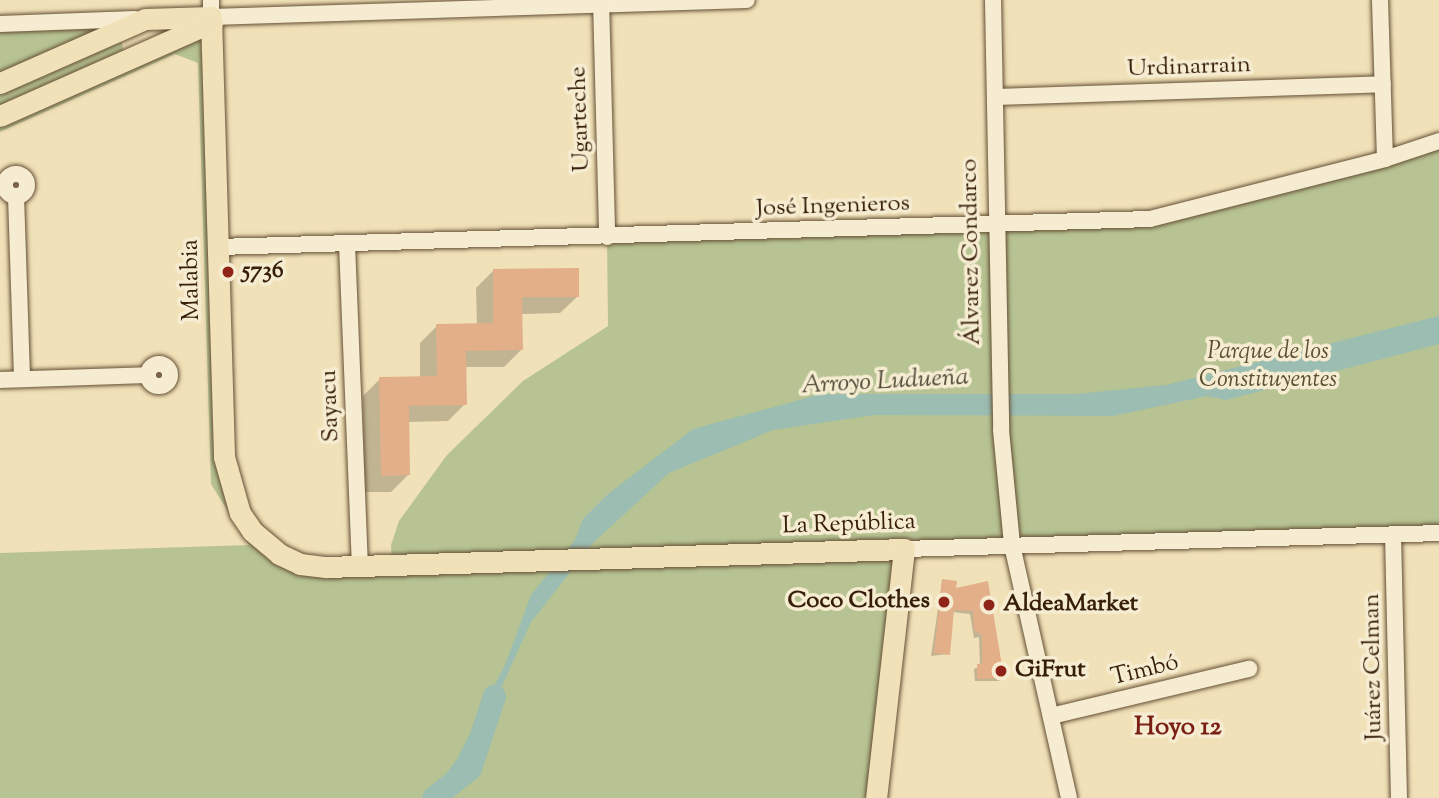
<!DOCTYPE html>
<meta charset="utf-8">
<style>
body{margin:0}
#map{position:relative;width:1439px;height:798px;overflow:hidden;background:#f1e1b8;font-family:"Sorts Mill Goudy",serif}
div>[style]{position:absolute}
.green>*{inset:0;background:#b7c392}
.water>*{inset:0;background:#9bbdb2}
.shadow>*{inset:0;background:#0003}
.river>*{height:23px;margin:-11.5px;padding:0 11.5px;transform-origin:11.5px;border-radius:11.5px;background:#9bbdb2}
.building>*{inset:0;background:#e2af89}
.roads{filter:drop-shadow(0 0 2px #654f35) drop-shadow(0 0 2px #654f35)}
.minor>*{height:16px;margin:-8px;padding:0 8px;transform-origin:8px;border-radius:8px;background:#f6ecd1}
.minor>.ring{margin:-8px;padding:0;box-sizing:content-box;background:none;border:16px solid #f6ecd1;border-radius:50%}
.major>*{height:21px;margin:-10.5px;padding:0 10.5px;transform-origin:10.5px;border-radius:10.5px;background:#f1e1b8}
.dots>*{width:19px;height:19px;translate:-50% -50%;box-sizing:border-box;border:4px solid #f6ecd1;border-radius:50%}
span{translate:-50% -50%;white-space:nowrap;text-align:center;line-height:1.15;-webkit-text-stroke:7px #f6ecd1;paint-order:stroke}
.street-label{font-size:24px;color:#361e09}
.poi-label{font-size:24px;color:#361e09;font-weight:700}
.left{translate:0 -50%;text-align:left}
.right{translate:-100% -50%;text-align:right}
.park-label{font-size:24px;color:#5d5032;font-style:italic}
.water-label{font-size:26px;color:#544e3c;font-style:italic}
.neighbourhood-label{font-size:26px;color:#7a1f14;font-weight:700}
</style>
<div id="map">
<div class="green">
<div style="clip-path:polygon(212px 22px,226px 476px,279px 554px,392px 565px,391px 545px,399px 521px,447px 455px,523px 381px,608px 326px,607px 237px,1150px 219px,1439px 141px,1439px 533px,904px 549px,876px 798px,0 798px,0 553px,249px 545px,211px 484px,198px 63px,175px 54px,0 132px,0 116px)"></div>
<div style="clip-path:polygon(95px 26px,98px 29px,0 78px,0 29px)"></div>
<div style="clip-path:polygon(121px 39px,124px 53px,0 112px,0 91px)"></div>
</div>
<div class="water">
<div style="clip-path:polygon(1439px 316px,1439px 344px,1226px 400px,1207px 396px,1113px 416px,874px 415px,773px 430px,669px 473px,593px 543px,531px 622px,460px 779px,437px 798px,423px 798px,435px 789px,457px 759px,505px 665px,531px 595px,575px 540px,583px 519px,608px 494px,693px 429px,821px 394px,1076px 394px,1166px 385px)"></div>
</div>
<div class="shadow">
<div style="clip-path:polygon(493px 271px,578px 296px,560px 313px,521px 314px,521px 350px,504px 367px,464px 367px,465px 404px,448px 421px,407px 422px,408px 475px,391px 492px,364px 492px,363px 396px,380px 379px,420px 378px,420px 343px,437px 326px,477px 325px,476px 288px)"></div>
<div style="clip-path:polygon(942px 581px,954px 591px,986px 583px,1002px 678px,999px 681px,975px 681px,974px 669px,980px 666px,979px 637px,974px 638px,970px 614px,952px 612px,948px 654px,931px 656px)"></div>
</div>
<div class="river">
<div style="left:433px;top:798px;width:48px;rotate:-39deg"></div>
<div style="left:470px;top:768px;width:76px;rotate:-71.6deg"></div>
</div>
<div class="building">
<div style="clip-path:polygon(579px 268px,579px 297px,522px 297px,523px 350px,466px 351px,467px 405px,409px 406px,410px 475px,381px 476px,379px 377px,437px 376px,436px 324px,493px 323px,493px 269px)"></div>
<div style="clip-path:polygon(942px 579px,957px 581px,956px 588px,988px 581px,1004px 678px,977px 679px,977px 664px,982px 664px,982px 635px,974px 630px,973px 611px,954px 610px,950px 655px,934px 653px)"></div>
</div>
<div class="roads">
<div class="minor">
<div style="left:211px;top:0;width:17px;rotate:90deg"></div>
<div style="left:211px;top:17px;width:536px;rotate:-1.82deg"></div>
<div style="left:601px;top:0;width:237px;rotate:88.5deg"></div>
<div style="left:993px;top:0;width:430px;rotate:88.9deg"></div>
<div style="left:1001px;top:430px;width:116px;rotate:84.5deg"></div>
<div style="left:1012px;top:545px;width:259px;rotate:77.3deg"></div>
<div style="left:1380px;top:0;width:159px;rotate:88.2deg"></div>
<div style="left:0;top:24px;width:135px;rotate:-2.1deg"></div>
<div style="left:996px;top:97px;width:387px;rotate:-1.9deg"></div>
<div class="ring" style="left:5px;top:174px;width:6px;height:6px"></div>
<div style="left:16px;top:196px;width:183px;rotate:88.1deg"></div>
<div style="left:347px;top:244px;width:322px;rotate:87.7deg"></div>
<div style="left:218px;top:247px;width:932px;rotate:-1.72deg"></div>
<div style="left:1150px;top:219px;width:243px;rotate:-14.3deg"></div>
<div style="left:1385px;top:159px;width:57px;rotate:-18.4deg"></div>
<div class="ring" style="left:148px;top:364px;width:6px;height:6px"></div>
<div style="left:0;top:380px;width:147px;rotate:-1.9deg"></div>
<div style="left:1393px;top:534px;width:264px;rotate:88.7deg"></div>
<div style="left:904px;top:549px;width:535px;rotate:-1.71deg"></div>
<div style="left:1051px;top:716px;width:204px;rotate:-13.4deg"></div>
</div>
<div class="major">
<div style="left:0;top:83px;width:158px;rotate:-23.8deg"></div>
<div style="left:145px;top:19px;width:66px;rotate:-1.7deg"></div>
<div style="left:211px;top:17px;width:440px;rotate:88.3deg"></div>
<div style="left:224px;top:457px;width:58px;rotate:74.1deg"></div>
<div style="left:240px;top:513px;width:22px;rotate:56deg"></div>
<div style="left:252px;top:531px;width:35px;rotate:40deg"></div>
<div style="left:279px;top:554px;width:23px;rotate:25deg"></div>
<div style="left:300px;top:564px;width:26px;rotate:7deg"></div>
<div style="left:326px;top:567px;width:578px;rotate:-1.78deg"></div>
<div style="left:904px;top:549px;width:251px;rotate:96.4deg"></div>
<div style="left:0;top:116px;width:232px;rotate:-23.9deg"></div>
</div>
</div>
<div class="dots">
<div style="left:228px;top:272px;background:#8f2418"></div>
<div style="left:944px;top:602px;background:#8f2418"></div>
<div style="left:989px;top:605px;background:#8f2418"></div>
<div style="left:1001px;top:671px;background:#8f2418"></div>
</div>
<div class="street-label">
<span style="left:1189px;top:68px;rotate:-2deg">Urdinarrain</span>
<span style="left:581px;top:119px;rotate:-92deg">Ugarteche</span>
<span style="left:833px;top:207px;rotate:-2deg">José Ingenieros</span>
<span style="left:972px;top:252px;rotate:-91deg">Álvarez Condarco</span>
<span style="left:192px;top:280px;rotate:-91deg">Malabia</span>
<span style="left:331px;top:406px;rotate:-92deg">Sayacu</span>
<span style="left:849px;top:525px;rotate:-2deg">La República</span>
<span style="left:1374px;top:667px;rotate:-91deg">Juárez Celman</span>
<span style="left:1145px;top:671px;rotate:-14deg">Timbó</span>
</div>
<div class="poi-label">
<span class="left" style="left:242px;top:272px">5736</span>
<span class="right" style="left:930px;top:602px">Coco Clothes</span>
<span class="left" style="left:1003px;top:605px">AldeaMarket</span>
<span class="left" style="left:1015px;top:671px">GiFrut</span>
</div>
<div class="park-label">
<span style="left:1268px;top:367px">Parque de los<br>Constituyentes</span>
</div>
<div class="water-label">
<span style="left:885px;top:382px;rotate:-3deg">Arroyo Ludueña</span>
</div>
<div class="neighbourhood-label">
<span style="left:1178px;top:728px">Hoyo 12</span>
</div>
</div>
